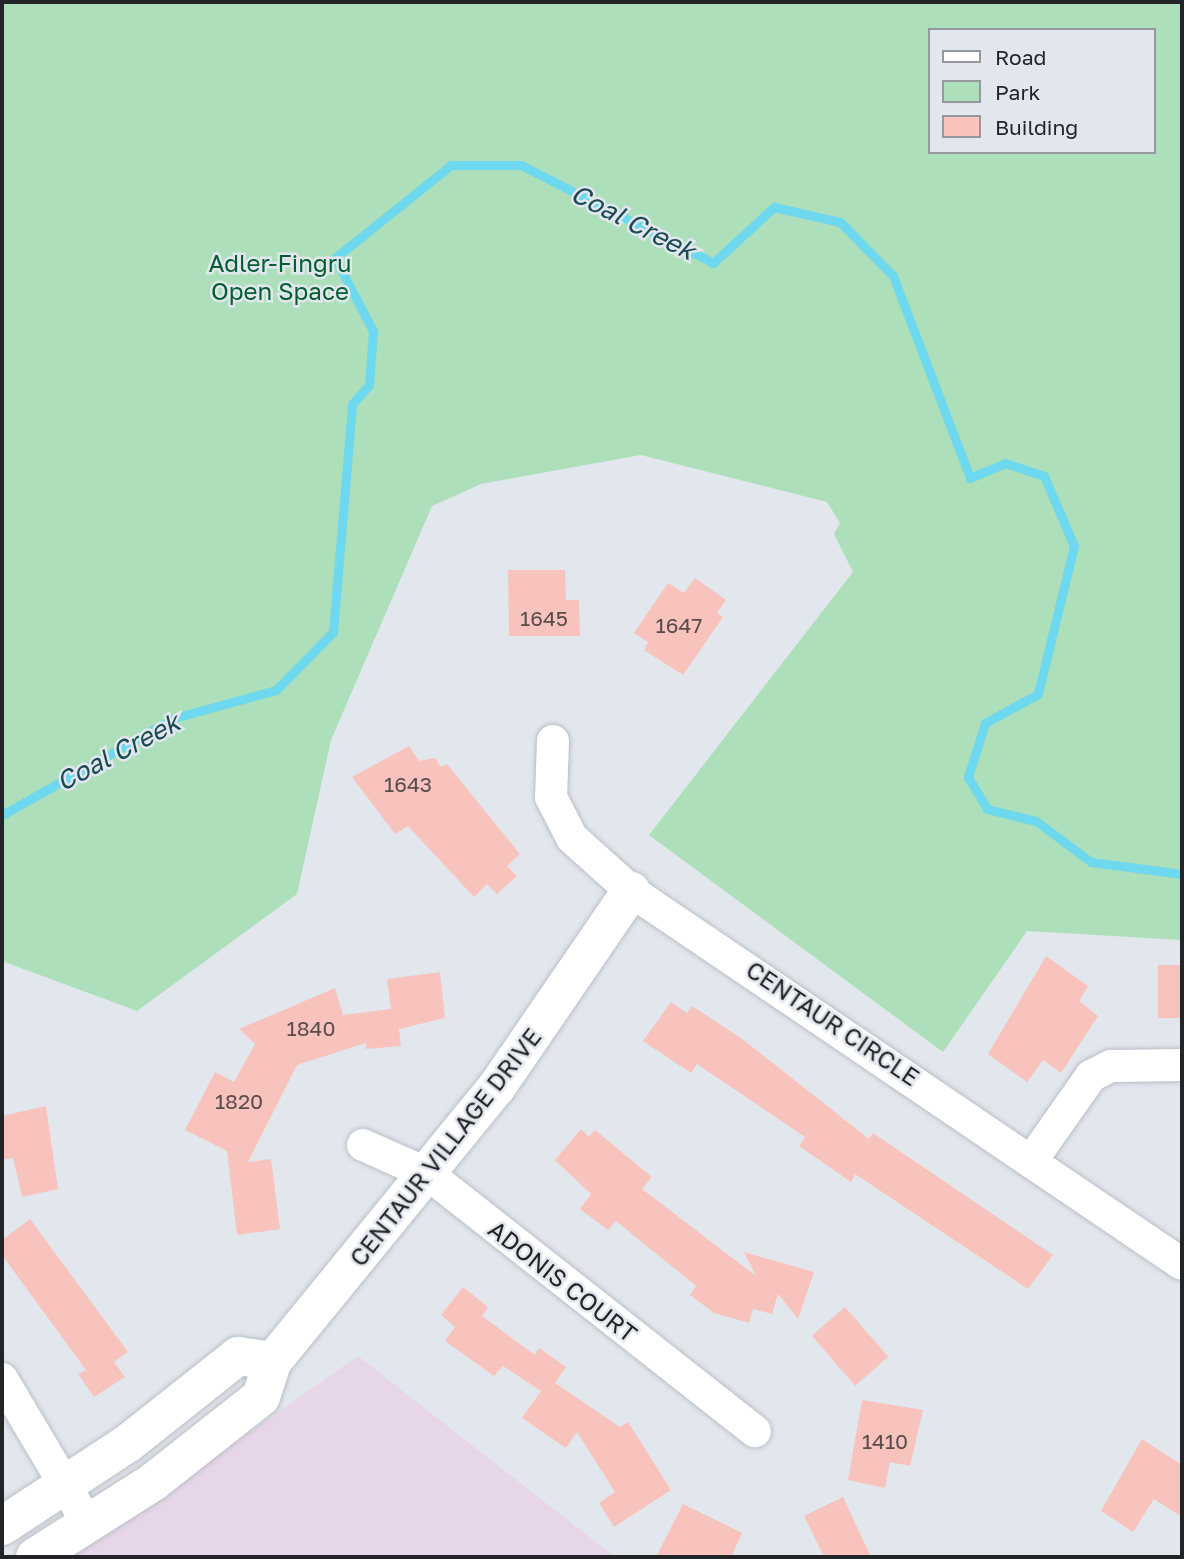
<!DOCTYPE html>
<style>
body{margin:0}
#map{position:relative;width:1184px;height:1559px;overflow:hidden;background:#e2e7ee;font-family:"Golos Text",sans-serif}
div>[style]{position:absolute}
.education>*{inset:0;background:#e7d6e8}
.green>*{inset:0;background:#acdfba}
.stream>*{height:9px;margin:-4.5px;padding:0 4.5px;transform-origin:4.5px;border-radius:4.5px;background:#6dd8ee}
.building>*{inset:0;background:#f8c3bc;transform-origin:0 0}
.roads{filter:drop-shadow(0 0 2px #babfc6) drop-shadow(0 0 2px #babfc6)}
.street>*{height:32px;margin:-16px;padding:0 16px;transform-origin:16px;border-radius:16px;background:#fff}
.secondary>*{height:38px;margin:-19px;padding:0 19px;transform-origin:19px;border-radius:19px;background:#fff}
span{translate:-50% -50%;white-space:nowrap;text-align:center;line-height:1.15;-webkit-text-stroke:5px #e2e7ee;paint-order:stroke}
.number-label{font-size:21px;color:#584c4c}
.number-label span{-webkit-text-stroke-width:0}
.park-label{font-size:24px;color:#015e31}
.street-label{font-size:24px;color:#222427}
.water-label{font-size:26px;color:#1a4a53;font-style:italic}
.frame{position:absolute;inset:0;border:4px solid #222427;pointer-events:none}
.legend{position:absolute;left:928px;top:28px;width:228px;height:126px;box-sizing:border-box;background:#e2e7ee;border:2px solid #95999e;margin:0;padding:9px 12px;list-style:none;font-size:21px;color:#222427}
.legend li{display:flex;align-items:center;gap:14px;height:35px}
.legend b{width:35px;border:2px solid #95999e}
</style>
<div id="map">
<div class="education">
<div style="clip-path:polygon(358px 1356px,615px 1557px,72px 1557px)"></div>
</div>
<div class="green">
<div style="clip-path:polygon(evenodd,2px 2px,1182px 2px,1182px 940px,1027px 931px,943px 1052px,649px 835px,853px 572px,834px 534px,840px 523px,827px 502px,641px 455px,481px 484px,432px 506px,331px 740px,297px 894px,137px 1011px,2px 961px,2px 2px,930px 30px,1154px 30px,1154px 152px,930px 152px,930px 30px)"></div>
</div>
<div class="stream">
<div style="left:2px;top:815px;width:197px;rotate:-29.4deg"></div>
<div style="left:174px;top:718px;width:106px;rotate:-15.4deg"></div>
<div style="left:276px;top:690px;width:81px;rotate:-45.5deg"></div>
<div style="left:333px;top:632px;width:229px;rotate:-85.2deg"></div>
<div style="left:352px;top:404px;width:25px;rotate:-48deg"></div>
<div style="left:369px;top:385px;width:54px;rotate:-85.8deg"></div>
<div style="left:373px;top:331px;width:82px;rotate:-117.5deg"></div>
<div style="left:335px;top:258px;width:149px;rotate:-38.7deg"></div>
<div style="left:451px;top:165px;width:70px"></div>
<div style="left:521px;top:165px;width:216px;rotate:27deg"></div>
<div style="left:713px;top:263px;width:83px;rotate:-42.6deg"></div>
<div style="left:774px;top:207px;width:68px;rotate:12.8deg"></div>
<div style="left:840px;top:222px;width:76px;rotate:45.5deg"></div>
<div style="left:893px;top:276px;width:216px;rotate:69.1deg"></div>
<div style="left:970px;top:478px;width:38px;rotate:-23deg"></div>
<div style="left:1005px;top:463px;width:41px;rotate:18.4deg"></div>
<div style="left:1044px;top:476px;width:76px;rotate:66.8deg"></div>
<div style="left:1074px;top:546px;width:152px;rotate:103.7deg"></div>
<div style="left:1038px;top:694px;width:60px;rotate:151.3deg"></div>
<div style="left:985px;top:723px;width:57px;rotate:107.5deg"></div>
<div style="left:968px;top:777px;width:37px;rotate:59deg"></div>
<div style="left:987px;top:809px;width:50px;rotate:13.8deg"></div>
<div style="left:1036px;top:821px;width:69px;rotate:36.7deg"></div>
<div style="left:1091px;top:862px;width:92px;rotate:7.5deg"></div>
</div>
<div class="building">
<div style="clip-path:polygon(508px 570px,565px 570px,566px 600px,579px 600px,580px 636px,509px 636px)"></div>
<div style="clip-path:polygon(695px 578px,726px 600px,717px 613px,723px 617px,683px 675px,644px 650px,648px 642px,634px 633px,668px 583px,684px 593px)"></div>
<div style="clip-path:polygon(409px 746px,419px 761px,435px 758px,441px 767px,447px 764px,520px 854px,507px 866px,517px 876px,497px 894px,487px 884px,474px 897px,408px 826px,395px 834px,352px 777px)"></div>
<div style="clip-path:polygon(1046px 956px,1088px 986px,1079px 1001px,1098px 1016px,1061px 1073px,1043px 1060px,1027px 1082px,988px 1054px)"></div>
<div style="left:1182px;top:965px;width:53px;height:24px;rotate:90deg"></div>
<div style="clip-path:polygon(440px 972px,445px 1018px,399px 1029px,401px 1046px,366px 1049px,366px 1043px,297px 1065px,248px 1162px,271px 1159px,280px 1229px,237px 1235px,227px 1151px,185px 1130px,215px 1072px,234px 1082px,255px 1044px,239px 1029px,335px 988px,343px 1015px,391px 1009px,387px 979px)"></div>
<div style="clip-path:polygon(671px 1002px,687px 1013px,692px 1006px,741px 1038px,869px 1139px,873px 1133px,1053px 1255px,1028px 1289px,855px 1174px,851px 1182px,799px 1146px,805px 1137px,697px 1064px,691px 1073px,643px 1041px)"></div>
<div style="clip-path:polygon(46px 1106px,58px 1189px,22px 1197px,13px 1158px,2px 1160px,2px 1116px)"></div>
<div style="clip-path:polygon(581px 1129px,589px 1137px,595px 1130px,652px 1177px,642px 1189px,756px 1276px,744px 1252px,814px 1272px,798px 1319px,778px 1294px,772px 1314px,753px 1309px,749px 1323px,714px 1313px,690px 1295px,696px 1286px,616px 1221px,608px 1230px,580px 1209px,591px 1194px,555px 1160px)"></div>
<div style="clip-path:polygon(30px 1219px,128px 1352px,114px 1362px,125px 1377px,94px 1397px,78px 1374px,86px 1370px,2px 1255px,2px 1240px)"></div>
<div style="clip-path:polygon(463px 1287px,488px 1307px,482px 1316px,535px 1355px,539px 1348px,566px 1367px,555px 1383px,620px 1427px,628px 1422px,671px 1490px,614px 1527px,599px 1503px,615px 1492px,577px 1432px,566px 1448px,522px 1418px,541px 1391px,503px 1366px,494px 1376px,445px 1341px,455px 1327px,441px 1315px)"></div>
<div style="left:845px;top:1307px;width:66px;height:44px;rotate:49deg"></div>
<div style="clip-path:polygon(862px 1400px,923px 1410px,910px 1466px,890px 1462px,885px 1488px,848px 1480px)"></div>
<div style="clip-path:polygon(1142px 1439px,1182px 1465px,1182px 1517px,1154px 1499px,1133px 1532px,1101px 1511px)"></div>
<div style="clip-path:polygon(843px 1497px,871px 1557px,824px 1557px,804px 1516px)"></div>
<div style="clip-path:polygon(683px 1504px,742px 1533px,731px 1557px,656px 1557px)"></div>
</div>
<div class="roads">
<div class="street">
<div style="left:553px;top:741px;width:56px;rotate:92deg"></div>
<div style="left:551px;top:797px;width:46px;rotate:62.9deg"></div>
<div style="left:572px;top:838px;width:79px;rotate:41.9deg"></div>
<div style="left:631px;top:891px;width:665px;rotate:34.1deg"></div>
<div style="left:363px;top:1145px;width:71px;rotate:24deg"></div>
<div style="left:428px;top:1174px;width:416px;rotate:38.2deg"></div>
<div style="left:1032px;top:1160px;width:103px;rotate:-54.9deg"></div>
<div style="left:1091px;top:1076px;width:22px;rotate:-27deg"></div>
<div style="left:1111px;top:1066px;width:71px;rotate:-0.8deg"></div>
<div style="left:2px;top:1379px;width:169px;rotate:59.3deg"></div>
</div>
<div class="secondary">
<div style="left:2px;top:1526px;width:149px;rotate:-33.3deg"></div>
<div style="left:127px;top:1444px;width:142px;rotate:-38.4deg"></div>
<div style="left:238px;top:1356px;width:35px;rotate:8deg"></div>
<div style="left:35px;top:1557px;width:140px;rotate:-32.4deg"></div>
<div style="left:153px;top:1482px;width:137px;rotate:-38.2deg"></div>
<div style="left:261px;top:1397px;width:38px;rotate:-72deg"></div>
<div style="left:273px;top:1361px;width:353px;rotate:-50.8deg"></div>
<div style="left:496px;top:1088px;width:239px;rotate:-55.6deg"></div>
</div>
</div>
<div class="number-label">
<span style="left:544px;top:618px">1645</span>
<span style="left:679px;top:625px">1647</span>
<span style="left:408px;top:784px">1643</span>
<span style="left:311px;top:1028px">1840</span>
<span style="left:239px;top:1101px">1820</span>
<span style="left:885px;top:1441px">1410</span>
</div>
<div class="park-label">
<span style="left:280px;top:277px">Adler-Fingru<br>Open Space</span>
</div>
<div class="street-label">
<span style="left:833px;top:1023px;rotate:34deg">CENTAUR CIRCLE</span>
<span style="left:445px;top:1147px;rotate:-52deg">CENTAUR VILLAGE DRIVE</span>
<span style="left:563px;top:1281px;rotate:38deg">ADONIS COURT</span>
</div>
<div class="water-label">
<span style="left:633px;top:222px;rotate:27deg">Coal Creek</span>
<span style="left:118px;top:752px;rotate:-28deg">Coal Creek</span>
</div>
<div class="frame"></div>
<ul class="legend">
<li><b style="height:9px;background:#fff"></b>Road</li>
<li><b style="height:19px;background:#acdfba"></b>Park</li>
<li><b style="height:19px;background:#f8c3bc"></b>Building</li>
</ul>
</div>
